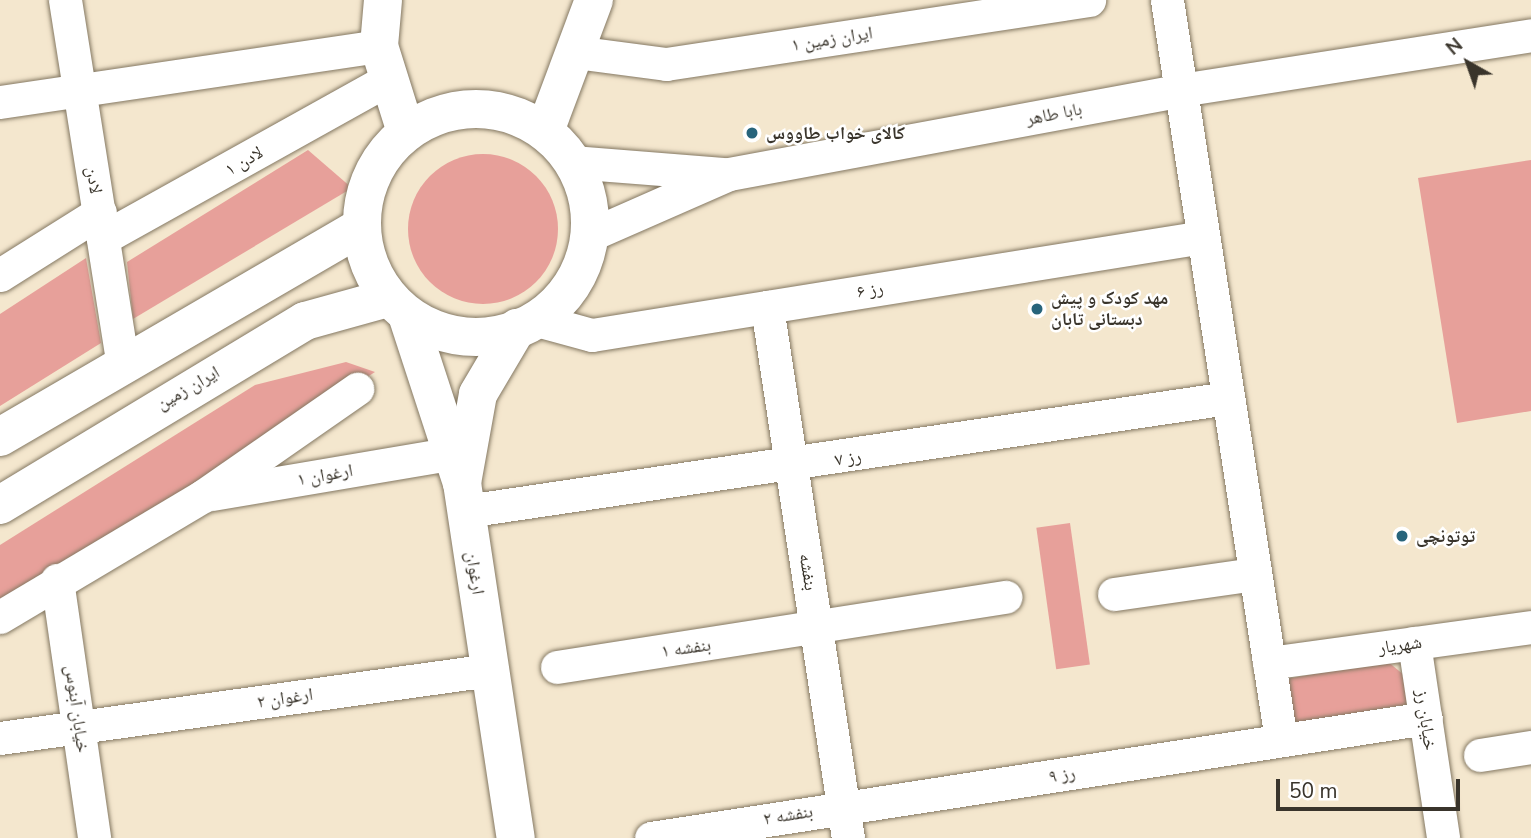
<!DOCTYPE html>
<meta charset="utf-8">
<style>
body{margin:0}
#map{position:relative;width:1531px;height:838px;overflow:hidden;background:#f4e7ce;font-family:"Nunito Sans","Noto Naskh Arabic",sans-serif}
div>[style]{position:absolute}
.green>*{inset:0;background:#e7a09a;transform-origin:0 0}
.round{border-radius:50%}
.roads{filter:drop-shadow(0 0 2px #847862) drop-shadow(0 0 2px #847862)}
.minor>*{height:33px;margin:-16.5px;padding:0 16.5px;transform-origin:16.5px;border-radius:16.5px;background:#fff}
.major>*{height:38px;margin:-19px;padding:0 19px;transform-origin:19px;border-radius:19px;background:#fff}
.major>.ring{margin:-19px;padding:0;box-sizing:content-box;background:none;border:38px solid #fff;border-radius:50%}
.dots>*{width:19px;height:19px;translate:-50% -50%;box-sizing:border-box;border:4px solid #fff;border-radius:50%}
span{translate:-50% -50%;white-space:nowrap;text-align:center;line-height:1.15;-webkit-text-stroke:5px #fff;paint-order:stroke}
.street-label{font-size:18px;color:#39342b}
.poi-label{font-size:18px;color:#39342b;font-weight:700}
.left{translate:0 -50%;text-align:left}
.north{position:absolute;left:1433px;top:28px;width:70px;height:70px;-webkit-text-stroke:5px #fff;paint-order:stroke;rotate:320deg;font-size:19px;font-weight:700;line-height:28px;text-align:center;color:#39342b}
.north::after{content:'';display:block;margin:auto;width:24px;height:32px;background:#39342b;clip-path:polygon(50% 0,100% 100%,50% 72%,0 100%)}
.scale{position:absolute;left:1276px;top:779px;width:184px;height:32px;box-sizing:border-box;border:4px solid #39342b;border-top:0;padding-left:9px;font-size:21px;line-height:24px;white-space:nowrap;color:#39342b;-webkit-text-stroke:5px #fff;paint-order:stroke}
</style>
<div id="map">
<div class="green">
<div style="clip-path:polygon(308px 150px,352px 188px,133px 319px,127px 262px)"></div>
<div class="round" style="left:408px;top:154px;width:150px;height:150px"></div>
<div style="clip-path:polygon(1531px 160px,1531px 411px,1457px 423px,1418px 178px)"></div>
<div style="clip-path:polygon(86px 258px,101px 343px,0 406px,0 314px)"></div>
<div style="clip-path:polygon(346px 362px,375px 372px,0 611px,0 545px,255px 385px)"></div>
<div style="left:1070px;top:523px;width:143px;height:34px;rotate:82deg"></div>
<div style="clip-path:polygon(1387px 661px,1404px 675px,1409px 704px,1293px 724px,1286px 679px)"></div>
</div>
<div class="roads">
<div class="minor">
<div style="left:65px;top:0;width:365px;rotate:81deg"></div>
<div style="left:1167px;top:0;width:749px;rotate:81.24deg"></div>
<div style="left:575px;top:52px;width:92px;rotate:7.5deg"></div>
<div style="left:666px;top:64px;width:428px;rotate:-8.6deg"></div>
<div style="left:0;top:102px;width:383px;rotate:-8.4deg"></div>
<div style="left:572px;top:162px;width:151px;rotate:4.5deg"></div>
<div style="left:590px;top:235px;width:152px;rotate:-23.7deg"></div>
<div style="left:729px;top:174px;width:460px;rotate:-10.5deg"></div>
<div style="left:1181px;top:90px;width:354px;rotate:-8.9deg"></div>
<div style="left:103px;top:238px;width:323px;rotate:-29.1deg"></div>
<div style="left:0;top:275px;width:118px;rotate:-32.2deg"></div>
<div style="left:767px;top:307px;width:537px;rotate:81.33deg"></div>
<div style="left:537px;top:320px;width:57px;rotate:15.3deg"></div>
<div style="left:592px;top:335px;width:619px;rotate:-9.11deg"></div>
<div style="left:212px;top:494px;width:239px;rotate:-9.6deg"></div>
<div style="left:466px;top:511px;width:770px;rotate:-8.44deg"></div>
<div style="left:57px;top:580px;width:261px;rotate:81.8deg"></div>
<div style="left:1114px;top:594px;width:142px;rotate:-8.1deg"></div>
<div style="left:0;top:617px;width:236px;rotate:-30.8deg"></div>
<div style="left:203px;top:496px;width:188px;rotate:-34.8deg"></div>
<div style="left:1414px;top:643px;width:197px;rotate:81.5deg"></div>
<div style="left:1269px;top:663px;width:264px;rotate:-7.8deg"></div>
<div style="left:557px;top:667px;width:454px;rotate:-8.9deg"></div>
<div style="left:0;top:738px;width:495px;rotate:-7.9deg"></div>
<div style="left:1480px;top:755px;width:52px;rotate:-8.9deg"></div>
<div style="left:651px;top:838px;width:784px;rotate:-8.8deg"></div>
</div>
<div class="major">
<div style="left:383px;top:0;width:46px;rotate:95deg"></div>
<div style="left:379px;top:46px;width:90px;rotate:72.6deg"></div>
<div class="ring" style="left:362px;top:109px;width:190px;height:190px"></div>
<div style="left:545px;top:131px;width:140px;rotate:-69.5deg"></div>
<div style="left:407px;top:315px;width:177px;rotate:71.9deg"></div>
<div style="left:462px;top:483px;width:359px;rotate:81.4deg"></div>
<div style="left:0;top:437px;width:418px;rotate:-30.2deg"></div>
<div style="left:462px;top:483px;width:90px;rotate:-79.8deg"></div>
<div style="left:478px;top:394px;width:77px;rotate:-59.4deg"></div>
<div style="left:0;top:505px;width:356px;rotate:-31.1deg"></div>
<div style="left:305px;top:321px;width:86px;rotate:-15.5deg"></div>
</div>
</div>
<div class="dots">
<div style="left:752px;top:133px;background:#27647b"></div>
<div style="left:1037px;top:309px;background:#27647b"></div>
<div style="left:1402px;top:536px;background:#27647b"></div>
</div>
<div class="street-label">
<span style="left:832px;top:39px;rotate:-9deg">ایران زمین ۱</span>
<span style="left:1054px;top:114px;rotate:-11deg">بابا طاهر</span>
<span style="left:244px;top:161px;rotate:-30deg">لادن ۱</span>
<span style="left:94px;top:180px;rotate:81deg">لادن</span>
<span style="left:870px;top:290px;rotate:-9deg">رز ۶</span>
<span style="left:188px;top:388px;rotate:-30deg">ایران زمین</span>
<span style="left:848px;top:458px;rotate:-9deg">رز ۷</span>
<span style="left:325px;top:475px;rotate:-10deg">ارغوان ۱</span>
<span style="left:808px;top:572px;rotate:81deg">بنفشه</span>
<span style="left:475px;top:573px;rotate:81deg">ارغوان</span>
<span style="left:1400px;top:645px;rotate:-8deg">شهریار</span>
<span style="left:686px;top:648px;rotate:-8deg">بنفشه ۱</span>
<span style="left:285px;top:698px;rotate:-8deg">ارغوان ۲</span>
<span style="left:77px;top:709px;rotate:82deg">خیابان آبنوس</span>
<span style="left:1426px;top:720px;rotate:82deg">خیابان رز</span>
<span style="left:1062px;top:775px;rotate:-8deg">رز ۹</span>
<span style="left:788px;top:815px;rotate:-9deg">بنفشه ۲</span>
</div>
<div class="poi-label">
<span class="left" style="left:766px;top:133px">کالای خواب طاووس</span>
<span class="left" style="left:1051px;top:309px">مهد کودک و پیش<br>دبستانی تابان</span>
<span class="left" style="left:1416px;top:536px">توتونچی</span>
</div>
<div class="north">N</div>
<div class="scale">50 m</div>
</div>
